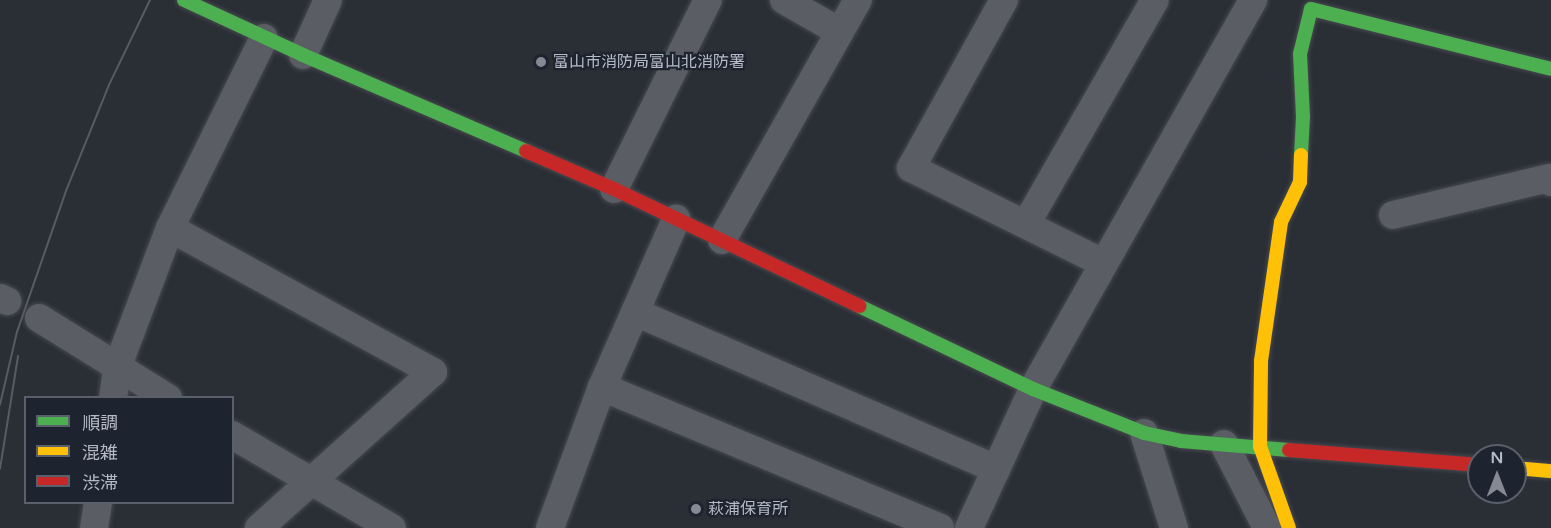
<!DOCTYPE html>
<meta charset="utf-8">
<style>
body{margin:0}
#map{position:relative;width:1551px;height:528px;overflow:hidden;background:#2a2e35;font-family:"Varela Round","Noto Sans JP",sans-serif}
div>[style]{position:absolute}
.roads{filter:drop-shadow(0 0 2px #46494e) drop-shadow(0 0 2px #46494e)}
.street>*{height:28px;margin:-14px;padding:0 14px;transform-origin:14px;border-radius:14px;background:#5a5d63}
.fast>*{height:14px;margin:-7px;padding:0 7px;transform-origin:7px;border-radius:7px;background:#4caf50}
.slow>*{height:14px;margin:-7px;padding:0 7px;transform-origin:7px;border-radius:7px;background:#ffc107}
.jam>*{height:14px;margin:-7px;padding:0 7px;transform-origin:7px;border-radius:7px;background:#c62828}
.tram>*{height:1.5px;margin:-0.75px;padding:0 0.75px;transform-origin:0.75px;border-radius:0.75px;background:#585b61}
.dots>*{width:16px;height:16px;translate:-50% -50%;box-sizing:border-box;border:3px solid #1e242f;border-radius:50%}
span{translate:-50% -50%;white-space:nowrap;text-align:center;line-height:1.15;-webkit-text-stroke:4.5px #1e242f;paint-order:stroke}
.poi-label{font-size:16px;color:#b4bac6}
.left{translate:0 -50%;text-align:left}
.legend{position:absolute;left:24px;top:396px;width:210px;height:108px;box-sizing:border-box;background:#1e242f;border:2px solid #5a606b;margin:0;padding:8px 10px;list-style:none;font-size:18px;color:#b4bac6}
.legend li{display:flex;align-items:center;gap:12px;height:30px}
.legend b{width:30px;border:2px solid #5a606b}
.north{position:absolute;left:1467px;top:444px;width:60px;height:60px;box-sizing:border-box;background:#1e242f;border:2px solid #5a606b;border-radius:50%;rotate:0deg;font-size:16px;font-weight:700;line-height:24px;text-align:center;color:#b4bac6}
.north::after{content:'';display:block;margin:auto;width:21px;height:27px;background:#848993;clip-path:polygon(50% 0,100% 100%,50% 72%,0 100%)}
</style>
<div id="map">
<div class="roads">
<div class="street">
<div style="left:784px;top:0;width:64px;rotate:29.7deg"></div>
<div style="left:1004px;top:0;width:192px;rotate:119deg"></div>
<div style="left:911px;top:168px;width:214px;rotate:26.3deg"></div>
<div style="left:303px;top:55px;width:60px;rotate:-65.6deg"></div>
<div style="left:614px;top:189px;width:211px;rotate:-63.6deg"></div>
<div style="left:1393px;top:215px;width:161px;rotate:-13.3deg"></div>
<div style="left:1550px;top:178px;width:4px;rotate:76deg"></div>
<div style="left:1026px;top:224px;width:258px;rotate:-60.1deg"></div>
<div style="left:170px;top:228px;width:300px;rotate:28.7deg"></div>
<div style="left:433px;top:372px;width:234px;rotate:138.1deg"></div>
<div style="left:722px;top:240px;width:276px;rotate:-60.5deg"></div>
<div style="left:0;top:298px;width:8px;rotate:23deg"></div>
<div style="left:635px;top:312px;width:394px;rotate:23.5deg"></div>
<div style="left:39px;top:318px;width:152px;rotate:31.8deg"></div>
<div style="left:602px;top:387px;width:366px;rotate:22.6deg"></div>
<div style="left:113px;top:398px;width:30px;rotate:-82deg"></div>
<div style="left:117px;top:368px;width:150px;rotate:-69.3deg"></div>
<div style="left:170px;top:228px;width:212px;rotate:-63.7deg"></div>
<div style="left:1144px;top:433px;width:100px;rotate:72.5deg"></div>
<div style="left:232px;top:435px;width:185px;rotate:30.2deg"></div>
<div style="left:1224px;top:444px;width:94px;rotate:62.9deg"></div>
<div style="left:94px;top:528px;width:26px;rotate:-81deg"></div>
<div style="left:550px;top:528px;width:150px;rotate:-69.8deg"></div>
<div style="left:602px;top:387px;width:184px;rotate:-66.2deg"></div>
<div style="left:969px;top:528px;width:153px;rotate:-65.3deg"></div>
<div style="left:1033px;top:389px;width:447px;rotate:-60.5deg"></div>
</div>
<div class="fast">
<div style="left:184px;top:0;width:131px;rotate:24.8deg"></div>
<div style="left:303px;top:55px;width:243px;rotate:23.3deg"></div>
<div style="left:1301px;top:155px;width:38px;rotate:-87deg"></div>
<div style="left:1303px;top:117px;width:63px;rotate:-92.7deg"></div>
<div style="left:1300px;top:54px;width:46px;rotate:-76.3deg"></div>
<div style="left:1311px;top:9px;width:247px;rotate:14deg"></div>
<div style="left:859px;top:306px;width:193px;rotate:25.5deg"></div>
<div style="left:1033px;top:389px;width:119px;rotate:21.6deg"></div>
<div style="left:1144px;top:433px;width:38px;rotate:12deg"></div>
<div style="left:1181px;top:441px;width:108px;rotate:4.8deg"></div>
</div>
<div class="slow">
<div style="left:1515px;top:468px;width:36px;rotate:5deg"></div>
<div style="left:1289px;top:528px;width:87px;rotate:-109.5deg"></div>
<div style="left:1260px;top:446px;width:85px;rotate:-89.3deg"></div>
<div style="left:1261px;top:361px;width:140px;rotate:-81.8deg"></div>
<div style="left:1281px;top:222px;width:44px;rotate:-64.6deg"></div>
<div style="left:1300px;top:182px;width:27px;rotate:-88deg"></div>
</div>
<div class="jam">
<div style="left:526px;top:151px;width:96px;rotate:23.4deg"></div>
<div style="left:614px;top:189px;width:272px;rotate:25.5deg"></div>
<div style="left:1289px;top:450px;width:191px;rotate:4.5deg"></div>
</div>
</div>
<div class="tram">
<div style="left:0;top:405px;width:75px;rotate:-76.9deg"></div>
<div style="left:17px;top:332px;width:149px;rotate:-70.8deg"></div>
<div style="left:66px;top:191px;width:114px;rotate:-67.9deg"></div>
<div style="left:109px;top:85px;width:94px;rotate:-64.2deg"></div>
<div style="left:0;top:469px;width:114px;rotate:-80.9deg"></div>
</div>
<div class="dots">
<div style="left:541px;top:62px;background:#848993"></div>
<div style="left:696px;top:509px;background:#848993"></div>
</div>
<div class="poi-label">
<span class="left" style="left:553px;top:62px">富山市消防局富山北消防署</span>
<span class="left" style="left:708px;top:509px">萩浦保育所</span>
</div>
<ul class="legend">
<li><b style="height:8px;background:#4caf50"></b>順調</li>
<li><b style="height:8px;background:#ffc107"></b>混雑</li>
<li><b style="height:8px;background:#c62828"></b>渋滞</li>
</ul>
<div class="north">N</div>
</div>
